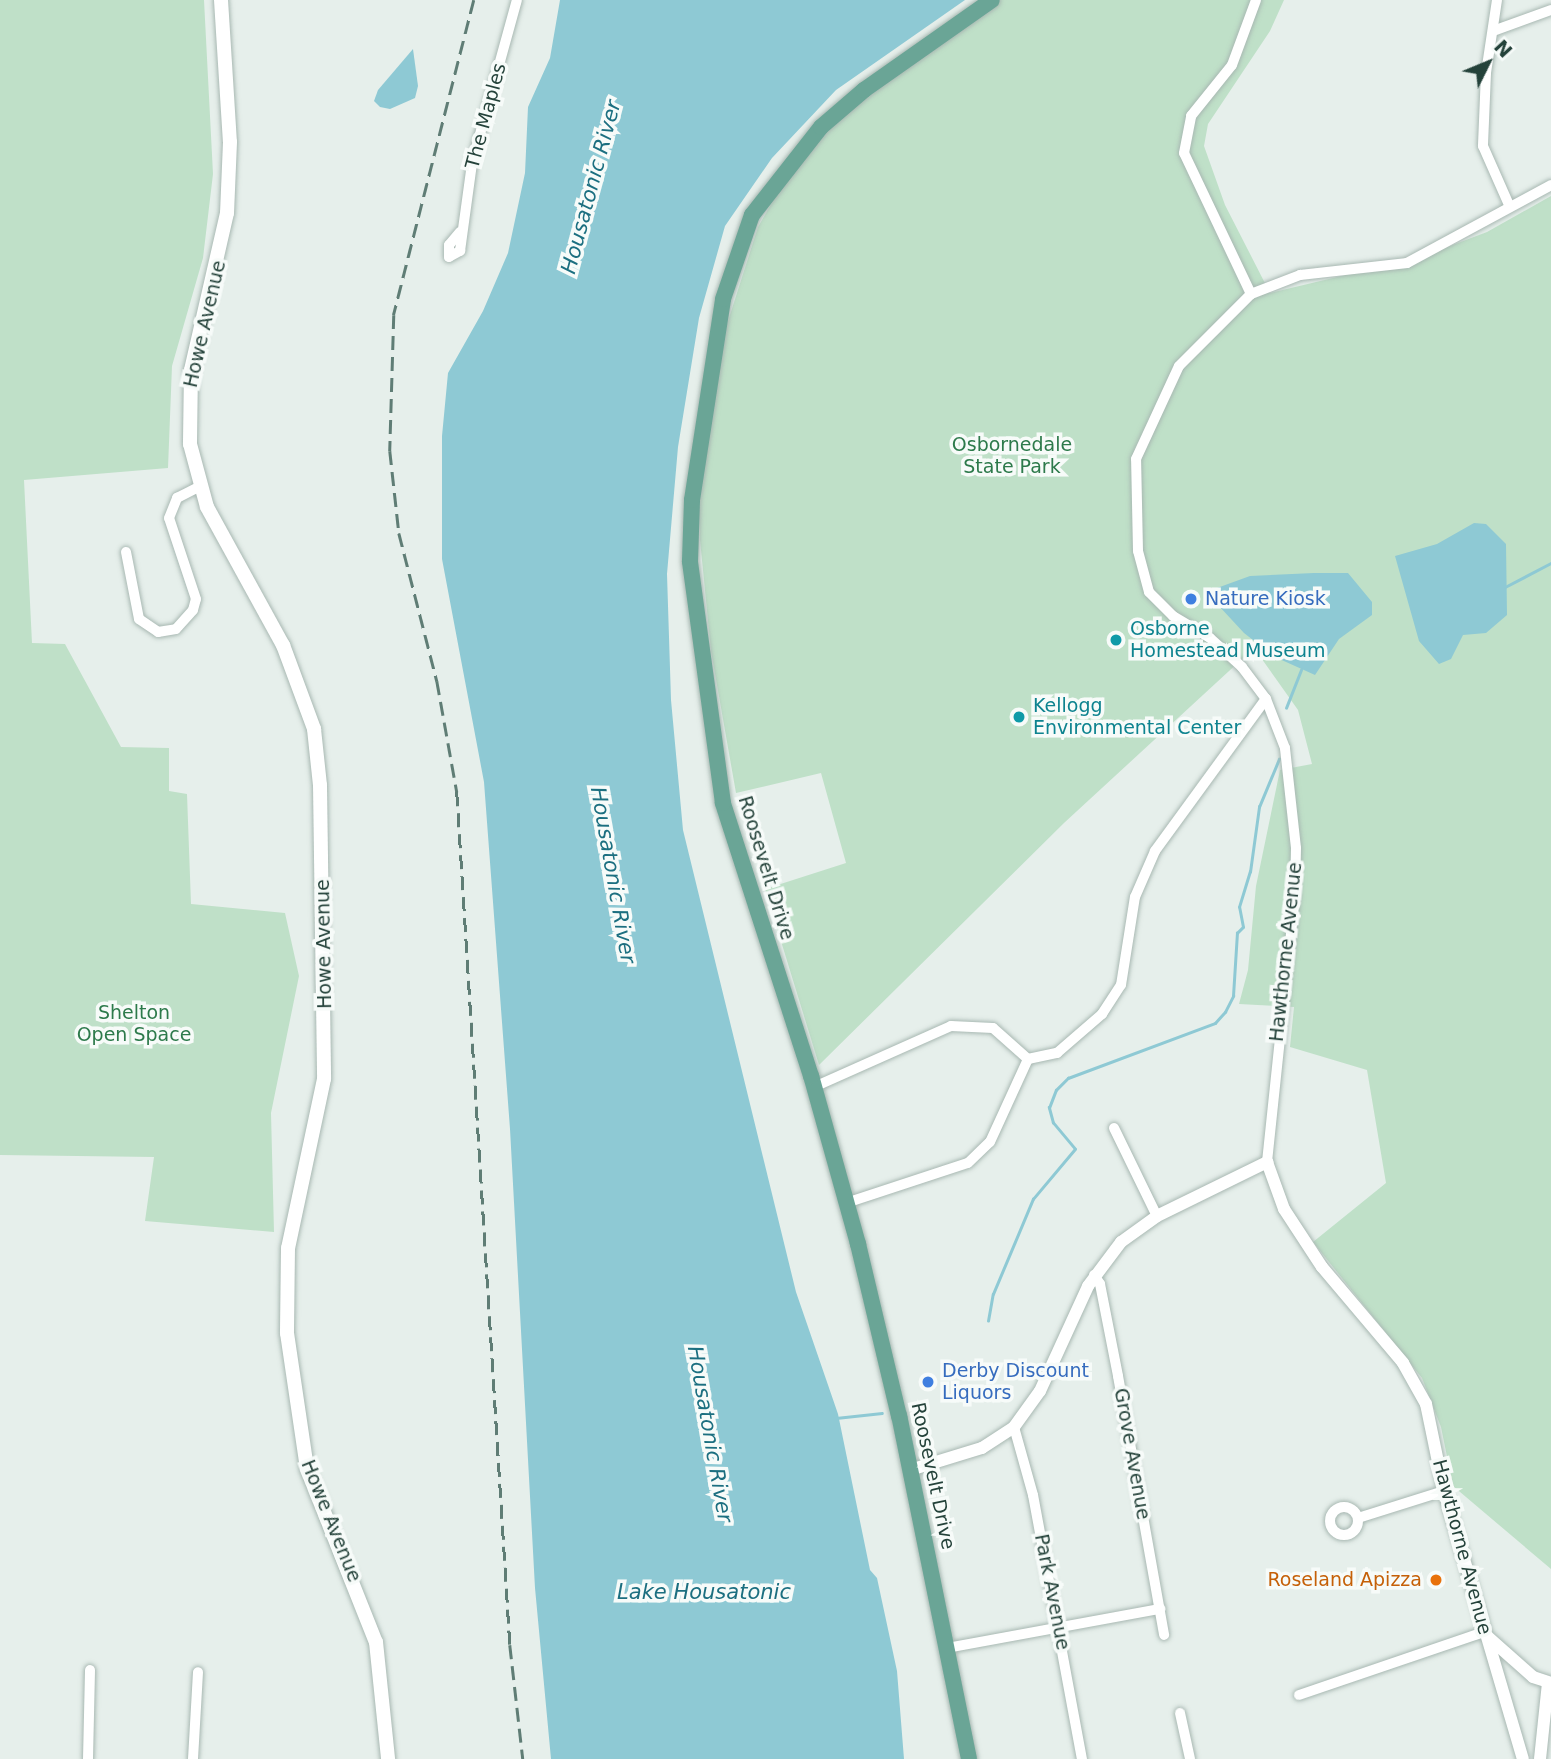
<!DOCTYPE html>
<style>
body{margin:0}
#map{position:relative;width:1551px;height:1759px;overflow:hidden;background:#e6efeb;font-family:"DejaVu Sans",sans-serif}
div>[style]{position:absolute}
.green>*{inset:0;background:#bfe0c8}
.water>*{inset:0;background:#8ec9d4}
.stream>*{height:2.5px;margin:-1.25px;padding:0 1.25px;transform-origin:1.25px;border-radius:1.25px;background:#8ec9d4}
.roads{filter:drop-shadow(0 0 2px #a8b8b2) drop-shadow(0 0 2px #a8b8b2)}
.minor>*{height:10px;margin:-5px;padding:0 5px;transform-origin:5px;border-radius:5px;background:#fff}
.minor>.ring{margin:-5px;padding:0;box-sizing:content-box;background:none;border:10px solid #fff;border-radius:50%}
.tertiary>*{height:12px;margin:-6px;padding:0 6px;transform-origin:6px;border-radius:6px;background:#fff}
.secondary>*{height:14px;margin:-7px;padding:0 7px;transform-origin:7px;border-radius:7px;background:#fff}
.primary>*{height:16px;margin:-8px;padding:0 8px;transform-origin:8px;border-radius:8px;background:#6aa596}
.rail>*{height:2.5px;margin-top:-1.25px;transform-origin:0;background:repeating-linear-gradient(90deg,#5f7d75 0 14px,transparent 0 21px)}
.dots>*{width:19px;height:19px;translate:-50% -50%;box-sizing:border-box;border:4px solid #f7fbf9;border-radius:50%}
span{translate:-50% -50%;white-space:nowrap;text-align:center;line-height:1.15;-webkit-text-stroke:7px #f7fbf9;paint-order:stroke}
.street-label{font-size:19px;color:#24423a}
.park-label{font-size:19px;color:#2d7a4b}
.shop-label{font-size:19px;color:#366cbe}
.left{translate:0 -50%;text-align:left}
.culture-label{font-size:19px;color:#0d838f}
.food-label{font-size:19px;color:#c56008}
.right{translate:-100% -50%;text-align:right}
.water-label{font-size:21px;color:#1c6f80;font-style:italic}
.north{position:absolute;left:1453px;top:28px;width:70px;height:70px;-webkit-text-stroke:5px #f7fbf9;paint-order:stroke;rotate:47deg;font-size:19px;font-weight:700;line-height:28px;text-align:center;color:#24423a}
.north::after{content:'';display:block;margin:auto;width:24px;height:32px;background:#24423a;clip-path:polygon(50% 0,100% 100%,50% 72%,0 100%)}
</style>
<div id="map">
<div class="green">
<div style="clip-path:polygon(0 0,204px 0,213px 174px,203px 258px,172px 366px,168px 468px,24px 480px,32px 643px,65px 644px,121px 747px,169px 748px,169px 791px,187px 794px,191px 904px,285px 913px,299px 976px,271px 1113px,274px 1232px,145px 1221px,154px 1157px,0 1155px)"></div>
<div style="clip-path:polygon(994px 0,1284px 0,1270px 31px,1208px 124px,1204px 146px,1225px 205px,1270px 293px,1421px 257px,1487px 232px,1551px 196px,1551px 1569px,1453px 1486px,1441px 1427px,1422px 1378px,1313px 1242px,1386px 1183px,1367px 1070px,1290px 1047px,1294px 1007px,1239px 1004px,1248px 970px,1256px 886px,1280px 770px,1312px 764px,1298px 710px,1254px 648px,1064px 823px,819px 1065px,765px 889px,846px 863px,821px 773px,736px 793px,711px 651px,700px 540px,699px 503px,722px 340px,758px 227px,794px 164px,831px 123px)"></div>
</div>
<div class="water">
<div style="clip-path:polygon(560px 0,965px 0,836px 90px,772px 158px,725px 226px,699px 318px,678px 447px,667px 574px,671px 700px,683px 830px,796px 1292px,838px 1414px,870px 1570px,877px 1578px,897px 1671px,904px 1759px,551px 1759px,535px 1588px,510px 1129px,484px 782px,442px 559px,442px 436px,448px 373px,483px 311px,508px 253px,525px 173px,528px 107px,550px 58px)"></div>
<div style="clip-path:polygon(413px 49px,418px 86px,415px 98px,390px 109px,380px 107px,374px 101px,378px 90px)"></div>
<div style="clip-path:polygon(1474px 523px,1486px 524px,1506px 544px,1507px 615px,1486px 633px,1463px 635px,1451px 659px,1439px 664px,1419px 641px,1395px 556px,1437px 544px)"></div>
<div style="clip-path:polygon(1314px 573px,1348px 573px,1372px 602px,1372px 615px,1339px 639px,1315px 675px,1275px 657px,1244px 633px,1206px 592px,1250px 576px)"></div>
</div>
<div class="stream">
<div style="left:1505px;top:587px;width:52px;rotate:-27.6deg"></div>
<div style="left:1286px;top:708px;width:41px;rotate:-68.5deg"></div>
<div style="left:988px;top:1321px;width:27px;rotate:-80deg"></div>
<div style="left:993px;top:1294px;width:103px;rotate:-67.2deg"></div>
<div style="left:1033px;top:1199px;width:65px;rotate:-50deg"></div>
<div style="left:1075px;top:1149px;width:34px;rotate:-130deg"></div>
<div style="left:1053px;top:1123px;width:16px;rotate:-105deg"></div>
<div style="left:1049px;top:1108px;width:19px;rotate:-69deg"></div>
<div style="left:1056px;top:1090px;width:17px;rotate:-45deg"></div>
<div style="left:1068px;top:1078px;width:157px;rotate:-20.5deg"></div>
<div style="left:1215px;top:1023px;width:15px;rotate:-48deg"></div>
<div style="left:1225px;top:1012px;width:18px;rotate:-63deg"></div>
<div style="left:1233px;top:996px;width:63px;rotate:-86.4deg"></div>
<div style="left:1237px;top:933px;width:8px;rotate:-45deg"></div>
<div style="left:1243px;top:927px;width:20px;rotate:-101deg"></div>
<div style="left:1239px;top:907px;width:37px;rotate:-73deg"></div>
<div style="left:1250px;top:872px;width:66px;rotate:-82.1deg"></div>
<div style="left:1259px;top:807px;width:52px;rotate:-67.4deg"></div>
<div style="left:836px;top:1418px;width:46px;rotate:-6.2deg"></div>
</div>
<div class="roads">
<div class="minor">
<div style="left:1497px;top:0;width:74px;rotate:98.6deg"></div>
<div style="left:1486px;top:73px;width:73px;rotate:92.4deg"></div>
<div style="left:1483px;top:146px;width:64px;rotate:66.2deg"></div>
<div style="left:1493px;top:31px;width:62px;rotate:-19.9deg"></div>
<div style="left:460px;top:232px;width:17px;rotate:130deg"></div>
<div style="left:449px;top:245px;width:12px;rotate:90deg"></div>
<div style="left:449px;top:257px;width:13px;rotate:-29deg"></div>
<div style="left:460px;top:251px;width:89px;rotate:-82.2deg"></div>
<div style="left:472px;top:163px;width:169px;rotate:-74.6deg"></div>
<div style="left:1251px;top:294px;width:156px;rotate:-115.4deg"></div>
<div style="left:1184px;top:153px;width:38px;rotate:-79deg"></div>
<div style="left:1191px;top:116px;width:65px;rotate:-51.2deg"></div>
<div style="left:1232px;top:65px;width:69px;rotate:-69.7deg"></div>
<div style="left:126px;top:552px;width:68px;rotate:79deg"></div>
<div style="left:139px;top:619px;width:23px;rotate:34deg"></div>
<div style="left:158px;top:632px;width:18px;rotate:-9deg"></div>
<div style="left:176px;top:629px;width:25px;rotate:-48deg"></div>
<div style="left:193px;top:610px;width:11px;rotate:-75deg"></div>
<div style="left:196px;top:599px;width:85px;rotate:-108.4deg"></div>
<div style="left:169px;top:518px;width:22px;rotate:-68deg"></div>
<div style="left:177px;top:498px;width:25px;rotate:-27deg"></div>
<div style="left:814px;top:1087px;width:150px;rotate:-24deg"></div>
<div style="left:951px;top:1026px;width:42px;rotate:2.7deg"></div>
<div style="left:993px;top:1028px;width:47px;rotate:41.5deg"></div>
<div style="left:1114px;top:1128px;width:98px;rotate:64deg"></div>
<div style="left:1267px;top:1162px;width:268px;rotate:-84deg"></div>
<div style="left:1295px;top:895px;width:47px;rotate:-88.8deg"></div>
<div style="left:1296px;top:848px;width:101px;rotate:-96.3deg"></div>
<div style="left:1285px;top:748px;width:53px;rotate:-111.2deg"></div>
<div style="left:1266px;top:699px;width:40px;rotate:-127deg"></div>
<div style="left:1242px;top:667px;width:43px;rotate:-137.8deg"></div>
<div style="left:1210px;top:638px;width:43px;rotate:-149.3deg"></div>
<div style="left:1173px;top:616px;width:34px;rotate:-135deg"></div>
<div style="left:1149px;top:592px;width:42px;rotate:-105deg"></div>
<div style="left:1138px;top:551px;width:92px;rotate:-91.2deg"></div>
<div style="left:1136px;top:459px;width:102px;rotate:-65.2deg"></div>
<div style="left:1179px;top:366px;width:102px;rotate:-45deg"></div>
<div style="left:1251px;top:294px;width:53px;rotate:-21.2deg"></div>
<div style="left:1300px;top:275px;width:108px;rotate:-6.4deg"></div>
<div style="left:1407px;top:263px;width:164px;rotate:-28.4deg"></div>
<div style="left:846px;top:1203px;width:128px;rotate:-18.2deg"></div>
<div style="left:968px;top:1163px;width:30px;rotate:-44deg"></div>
<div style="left:990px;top:1142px;width:91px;rotate:-65.4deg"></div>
<div style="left:1028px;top:1059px;width:30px;rotate:-12deg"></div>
<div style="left:1057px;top:1053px;width:60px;rotate:-40.9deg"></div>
<div style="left:1102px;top:1014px;width:35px;rotate:-57deg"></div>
<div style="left:1121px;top:985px;width:89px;rotate:-81deg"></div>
<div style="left:1135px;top:897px;width:50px;rotate:-66.5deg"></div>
<div style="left:1155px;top:851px;width:188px;rotate:-53.9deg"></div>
<div style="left:1094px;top:1275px;width:11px;rotate:56deg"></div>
<div style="left:1100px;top:1284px;width:94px;rotate:78.9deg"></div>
<div style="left:1118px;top:1376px;width:263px;rotate:79.9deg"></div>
<div style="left:1014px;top:1427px;width:71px;rotate:74.4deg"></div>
<div style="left:1033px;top:1495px;width:269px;rotate:79.5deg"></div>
<div class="ring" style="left:1330px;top:1507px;width:18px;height:18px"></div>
<div style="left:1358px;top:1518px;width:90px;rotate:-17.4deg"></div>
<div style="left:947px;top:1648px;width:217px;rotate:-10.4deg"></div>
<div style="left:1299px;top:1695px;width:195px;rotate:-18.8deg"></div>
<div style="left:1180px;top:1713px;width:47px;rotate:77.7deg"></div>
<div style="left:88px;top:1759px;width:89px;rotate:-88.7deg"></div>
<div style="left:193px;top:1759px;width:87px;rotate:-86.7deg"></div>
</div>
<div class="tertiary">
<div style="left:910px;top:1470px;width:75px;rotate:-17deg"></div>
<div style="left:982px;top:1448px;width:38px;rotate:-33deg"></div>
<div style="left:1014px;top:1427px;width:44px;rotate:-54.2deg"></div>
<div style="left:1040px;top:1391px;width:115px;rotate:-65.4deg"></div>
<div style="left:1088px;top:1286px;width:55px;rotate:-53.1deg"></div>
<div style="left:1121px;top:1242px;width:44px;rotate:-35.8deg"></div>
<div style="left:1157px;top:1216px;width:123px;rotate:-26.1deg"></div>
<div style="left:1267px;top:1162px;width:50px;rotate:70.1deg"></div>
<div style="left:1284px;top:1209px;width:69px;rotate:56.8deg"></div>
<div style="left:1322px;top:1267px;width:126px;rotate:49.8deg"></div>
<div style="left:1403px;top:1363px;width:47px;rotate:60.7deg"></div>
<div style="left:1426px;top:1404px;width:89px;rotate:78.3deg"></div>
<div style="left:1444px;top:1491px;width:279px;rotate:73.6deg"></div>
<div style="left:1488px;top:1637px;width:60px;rotate:41.6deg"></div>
<div style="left:1533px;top:1677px;width:19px;rotate:18deg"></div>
<div style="left:1540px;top:1759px;width:76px;rotate:-84deg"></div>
</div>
<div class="secondary">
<div style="left:221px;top:0;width:142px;rotate:86.4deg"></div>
<div style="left:230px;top:142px;width:71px;rotate:92.4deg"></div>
<div style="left:227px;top:213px;width:161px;rotate:102.9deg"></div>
<div style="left:191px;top:370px;width:74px;rotate:90.8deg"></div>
<div style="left:190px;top:444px;width:65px;rotate:74.9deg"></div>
<div style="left:207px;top:507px;width:158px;rotate:61.2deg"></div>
<div style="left:283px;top:645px;width:90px;rotate:69.7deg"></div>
<div style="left:314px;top:729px;width:56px;rotate:83.9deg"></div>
<div style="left:320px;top:785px;width:294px;rotate:89.2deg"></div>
<div style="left:324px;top:1079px;width:173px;rotate:102deg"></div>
<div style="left:288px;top:1248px;width:85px;rotate:90.7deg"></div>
<div style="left:287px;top:1333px;width:137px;rotate:81.6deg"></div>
<div style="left:307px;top:1469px;width:186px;rotate:68.3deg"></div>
<div style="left:376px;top:1642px;width:118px;rotate:84.1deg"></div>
</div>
<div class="primary">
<div style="left:969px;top:1759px;width:350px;rotate:-101.5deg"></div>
<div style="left:899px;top:1416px;width:177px;rotate:-103.4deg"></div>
<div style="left:858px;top:1244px;width:174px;rotate:-105.6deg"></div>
<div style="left:811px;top:1076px;width:287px;rotate:-107.9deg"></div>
<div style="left:723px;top:803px;width:244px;rotate:-97.8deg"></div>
<div style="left:690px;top:561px;width:61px;rotate:-88.1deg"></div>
<div style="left:692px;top:500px;width:203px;rotate:-81.2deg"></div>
<div style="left:723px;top:299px;width:89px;rotate:-71deg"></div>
<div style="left:752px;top:215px;width:112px;rotate:-51.9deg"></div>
<div style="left:821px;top:127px;width:57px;rotate:-40.7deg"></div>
<div style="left:864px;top:90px;width:156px;rotate:-35.1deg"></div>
</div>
</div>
<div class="rail">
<div style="left:474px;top:0;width:325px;rotate:104.3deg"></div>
<div style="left:394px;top:315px;width:136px;rotate:91.7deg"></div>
<div style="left:390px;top:451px;width:82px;rotate:83.7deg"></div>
<div style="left:399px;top:533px;width:153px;rotate:75.6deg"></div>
<div style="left:437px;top:681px;width:113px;rotate:79.8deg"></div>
<div style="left:457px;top:792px;width:855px;rotate:86.44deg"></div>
<div style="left:510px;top:1645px;width:115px;rotate:83.5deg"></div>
</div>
<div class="dots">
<div style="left:1191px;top:599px;background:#3f7fe0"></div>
<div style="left:1116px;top:640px;background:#0f9aa8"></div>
<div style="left:1019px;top:717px;background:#0f9aa8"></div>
<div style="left:928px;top:1382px;background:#3f7fe0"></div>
<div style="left:1436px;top:1580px;background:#e8710a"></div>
</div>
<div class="street-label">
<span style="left:486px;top:116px;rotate:-75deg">The Maples</span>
<span style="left:205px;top:324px;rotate:-77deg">Howe Avenue</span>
<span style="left:766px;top:868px;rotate:73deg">Roosevelt Drive</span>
<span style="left:324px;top:944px;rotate:-91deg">Howe Avenue</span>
<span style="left:1286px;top:952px;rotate:-84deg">Hawthorne Avenue</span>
<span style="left:1132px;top:1454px;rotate:80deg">Grove Avenue</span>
<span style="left:933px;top:1476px;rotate:78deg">Roosevelt Drive</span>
<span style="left:331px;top:1521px;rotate:68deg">Howe Avenue</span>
<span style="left:1462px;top:1547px;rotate:75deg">Hawthorne Avenue</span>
<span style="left:1052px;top:1592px;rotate:79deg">Park Avenue</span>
</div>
<div class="park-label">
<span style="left:1012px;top:456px">Osbornedale<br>State Park</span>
<span style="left:134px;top:1024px">Shelton<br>Open Space</span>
</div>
<div class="shop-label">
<span class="left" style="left:1205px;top:599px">Nature Kiosk</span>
<span class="left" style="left:942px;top:1382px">Derby Discount<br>Liquors</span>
</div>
<div class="culture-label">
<span class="left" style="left:1130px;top:640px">Osborne<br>Homestead Museum</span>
<span class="left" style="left:1033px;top:717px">Kellogg<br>Environmental Center</span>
</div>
<div class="food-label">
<span class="right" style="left:1422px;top:1580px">Roseland Apizza</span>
</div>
<div class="water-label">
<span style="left:591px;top:187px;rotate:-75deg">Housatonic River</span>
<span style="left:613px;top:875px;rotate:80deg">Housatonic River</span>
<span style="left:710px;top:1434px;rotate:80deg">Housatonic River</span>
<span style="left:704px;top:1592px">Lake Housatonic</span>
</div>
<div class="north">N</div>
</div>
